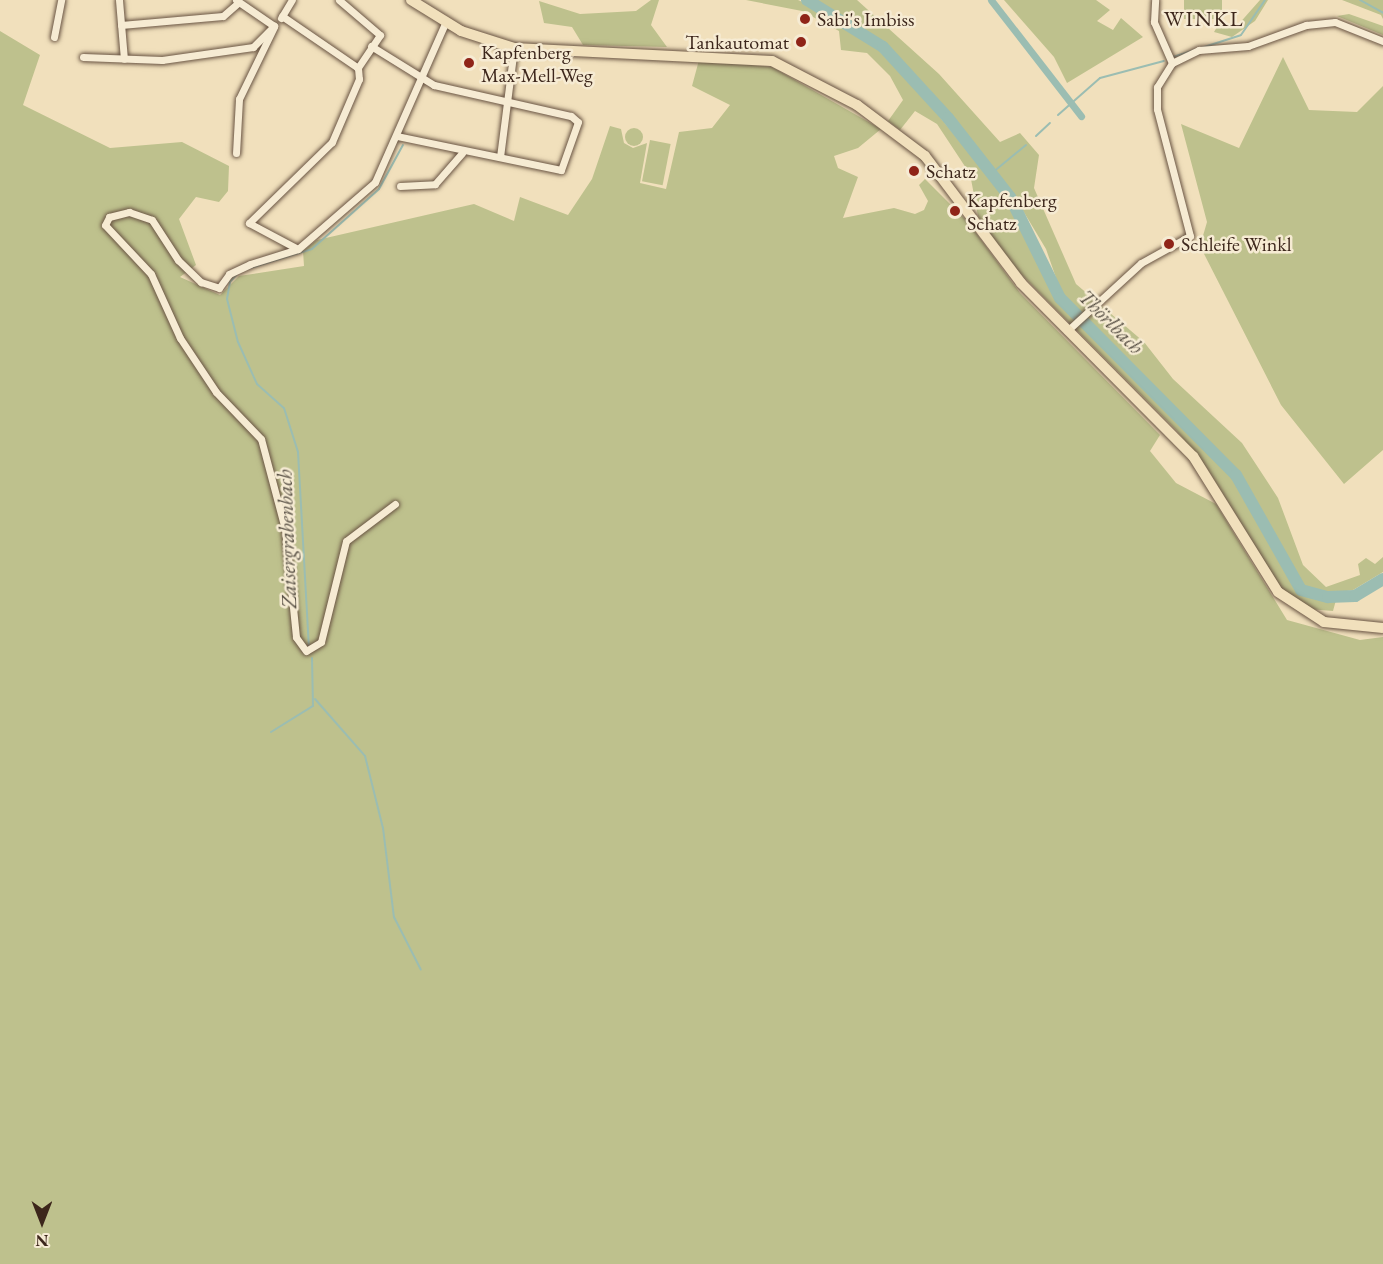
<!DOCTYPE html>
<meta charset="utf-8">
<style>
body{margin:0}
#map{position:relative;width:1383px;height:1264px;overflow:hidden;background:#f1e0bc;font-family:"EB Garamond",serif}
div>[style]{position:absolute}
.green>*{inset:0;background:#bec18d;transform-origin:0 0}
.round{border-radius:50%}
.stream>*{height:2px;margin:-1px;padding:0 1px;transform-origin:1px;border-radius:1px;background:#9bbdb2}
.canal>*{height:7px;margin:-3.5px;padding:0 3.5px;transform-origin:3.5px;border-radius:3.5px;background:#9bbdb2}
.river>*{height:12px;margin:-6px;padding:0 6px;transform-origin:6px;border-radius:6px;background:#9bbdb2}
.roads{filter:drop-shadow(0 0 2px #695443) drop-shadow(0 0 2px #695443)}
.street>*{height:7px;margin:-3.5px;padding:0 3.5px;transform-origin:3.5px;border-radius:3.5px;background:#f6ebd3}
.primary>*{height:10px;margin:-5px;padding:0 5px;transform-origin:5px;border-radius:5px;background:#f1e0bc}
.dots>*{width:16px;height:16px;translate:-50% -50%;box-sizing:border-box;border:3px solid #f6ebd3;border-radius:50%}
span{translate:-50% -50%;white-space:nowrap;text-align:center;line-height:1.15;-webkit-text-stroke:5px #f6ebd3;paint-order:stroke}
.poi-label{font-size:20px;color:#3c261b}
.left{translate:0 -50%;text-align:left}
.right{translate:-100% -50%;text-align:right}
.water-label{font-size:21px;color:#544c41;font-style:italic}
.quarter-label{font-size:22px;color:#3c261b;letter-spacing:1.5px}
.north{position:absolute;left:12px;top:1192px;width:60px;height:60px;-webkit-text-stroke:4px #f6ebd3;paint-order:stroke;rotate:180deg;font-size:16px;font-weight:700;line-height:24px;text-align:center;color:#3c261b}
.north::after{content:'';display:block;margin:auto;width:21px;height:27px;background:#3c261b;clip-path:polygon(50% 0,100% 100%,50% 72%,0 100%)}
</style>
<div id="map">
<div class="green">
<div style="clip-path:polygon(651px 0,659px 0,651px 25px,667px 47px,583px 45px,572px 27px,544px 23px,539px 1px,580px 14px,636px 11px)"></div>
<div style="clip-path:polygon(746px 0,798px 0,818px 9px,872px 44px,921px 94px,996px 186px,1030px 239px,1058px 300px,1223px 468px,1247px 496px,1296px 589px,1311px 597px,1336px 600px,1333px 611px,1308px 609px,1283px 591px,1207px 468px,1177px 431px,1004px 257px,978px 216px,970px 174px,937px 124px,915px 111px,900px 130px,888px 121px,903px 100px,890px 76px,867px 53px,841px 50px,839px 31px,802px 11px)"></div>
<div style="clip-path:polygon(816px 0,857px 0,939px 74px,1000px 142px,1020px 133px,1039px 155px,1034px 188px,1076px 284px,1144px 342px,1173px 379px,1242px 443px,1278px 498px,1303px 565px,1326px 587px,1360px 575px,1358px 564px,1366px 558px,1375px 564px,1383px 557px,1383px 572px,1353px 590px,1329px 594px,1305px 588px,1245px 481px,1062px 295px,1046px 249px,1013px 194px,929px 89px,886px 44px)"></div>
<div style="clip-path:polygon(1004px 0,1096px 0,1110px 10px,1097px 21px,1113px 30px,1121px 18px,1143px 37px,1067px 83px,1054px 57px)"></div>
<div style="left:1184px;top:0;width:38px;height:19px"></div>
<div style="clip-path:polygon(1260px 0,1268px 0,1255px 21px,1232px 37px,1214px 32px,1220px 22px,1237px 26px)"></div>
<div style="clip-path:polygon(1342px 0,1383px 0,1383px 19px,1381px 15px)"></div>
<div style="clip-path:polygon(1349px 14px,1383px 26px,1383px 35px,1337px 16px)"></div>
<div style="clip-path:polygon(0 31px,40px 55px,23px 105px,110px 148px,182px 142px,229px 166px,228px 191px,219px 202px,196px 197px,179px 219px,196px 265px,180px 277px,220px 295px,239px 276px,304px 266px,303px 251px,317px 240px,474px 204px,514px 221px,520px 197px,568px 215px,592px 179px,610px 126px,621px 129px,624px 143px,633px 148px,647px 143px,640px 183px,666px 189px,679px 132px,712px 128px,730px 105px,692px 86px,699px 60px,772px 67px,881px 129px,858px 148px,834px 156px,838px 168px,858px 177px,843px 218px,894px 208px,915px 214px,924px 210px,928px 201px,919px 185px,925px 179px,968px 222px,1020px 293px,1160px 435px,1150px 451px,1176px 483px,1216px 504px,1287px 620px,1360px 640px,1383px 637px,1383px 1264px,0 1264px)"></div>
<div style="clip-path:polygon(1283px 57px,1309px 110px,1357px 112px,1383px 86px,1383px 450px,1344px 484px,1281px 405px,1200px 246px,1207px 222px,1181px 124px,1239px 148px)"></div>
<div class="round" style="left:625px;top:128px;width:18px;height:18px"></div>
<div style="left:650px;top:140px;width:21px;height:42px;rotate:11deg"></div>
</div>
<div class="stream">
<div style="left:1360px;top:0;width:26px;rotate:29deg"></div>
<div style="left:1173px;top:57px;width:71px;rotate:-17.9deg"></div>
<div style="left:1241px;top:35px;width:42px;rotate:-55.6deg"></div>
<div style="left:1058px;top:115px;width:56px;rotate:-41.4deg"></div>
<div style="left:1100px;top:78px;width:66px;rotate:-14.9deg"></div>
<div style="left:1036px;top:136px;width:19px;rotate:-43deg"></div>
<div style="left:992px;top:173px;width:44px;rotate:-39.5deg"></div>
<div style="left:247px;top:269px;width:68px;rotate:-17.1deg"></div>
<div style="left:312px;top:249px;width:90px;rotate:-41.8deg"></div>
<div style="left:379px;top:189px;width:50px;rotate:-61.4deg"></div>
<div style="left:239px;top:272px;width:13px;rotate:132deg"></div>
<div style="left:230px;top:282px;width:17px;rotate:100deg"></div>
<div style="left:227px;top:299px;width:44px;rotate:75.7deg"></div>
<div style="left:238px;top:342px;width:46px;rotate:65.7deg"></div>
<div style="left:257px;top:384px;width:36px;rotate:42deg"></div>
<div style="left:284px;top:408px;width:46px;rotate:72.3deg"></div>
<div style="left:298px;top:452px;width:195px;rotate:86.8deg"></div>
<div style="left:315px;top:699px;width:76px;rotate:48.7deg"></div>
<div style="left:365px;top:756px;width:74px;rotate:76deg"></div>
<div style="left:383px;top:828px;width:90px;rotate:83deg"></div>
<div style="left:394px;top:917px;width:59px;rotate:63deg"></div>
<div style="left:271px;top:732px;width:49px;rotate:-31.8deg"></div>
<div style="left:313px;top:706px;width:48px;rotate:-91.2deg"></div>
</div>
<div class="canal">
<div style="left:991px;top:0;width:147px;rotate:52.2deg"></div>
</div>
<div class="river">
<div style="left:807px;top:0;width:89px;rotate:31.7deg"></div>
<div style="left:883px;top:47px;width:96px;rotate:47.5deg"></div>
<div style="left:948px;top:118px;width:100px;rotate:51.9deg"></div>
<div style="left:1010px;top:197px;width:113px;rotate:63.7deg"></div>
<div style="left:1060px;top:298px;width:250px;rotate:45.2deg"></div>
<div style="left:1236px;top:475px;width:132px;rotate:60.5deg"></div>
<div style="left:1301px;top:590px;width:28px;rotate:15deg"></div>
<div style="left:1328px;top:597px;width:27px;rotate:-2deg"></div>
<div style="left:1355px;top:596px;width:33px;rotate:-31deg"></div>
</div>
<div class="roads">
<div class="street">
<div style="left:119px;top:0;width:59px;rotate:85.2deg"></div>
<div style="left:339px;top:0;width:54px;rotate:40.5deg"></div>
<div style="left:380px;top:35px;width:40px;rotate:124deg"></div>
<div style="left:282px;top:16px;width:92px;rotate:34.4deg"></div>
<div style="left:358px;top:68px;width:11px;rotate:85deg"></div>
<div style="left:359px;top:79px;width:69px;rotate:113.2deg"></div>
<div style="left:332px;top:142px;width:116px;rotate:135.7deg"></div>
<div style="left:249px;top:223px;width:55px;rotate:28deg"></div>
<div style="left:281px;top:18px;width:21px;rotate:-59deg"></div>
<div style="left:121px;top:25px;width:102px;rotate:-5deg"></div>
<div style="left:223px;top:16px;width:21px;rotate:-41deg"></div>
<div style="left:54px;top:37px;width:38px;rotate:-79deg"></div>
<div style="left:371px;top:46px;width:74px;rotate:31.8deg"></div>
<div style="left:434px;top:85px;width:140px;rotate:12.8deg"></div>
<div style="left:571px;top:116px;width:9px;rotate:41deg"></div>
<div style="left:578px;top:122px;width:51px;rotate:109.5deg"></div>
<div style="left:561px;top:170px;width:167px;rotate:-168.3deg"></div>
<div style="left:83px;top:57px;width:79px;rotate:2.2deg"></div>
<div style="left:162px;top:60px;width:92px;rotate:-8.1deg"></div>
<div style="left:253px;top:47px;width:30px;rotate:-45deg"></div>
<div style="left:274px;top:26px;width:46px;rotate:-145.6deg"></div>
<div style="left:1172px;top:63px;width:30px;rotate:-26deg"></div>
<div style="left:1199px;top:50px;width:49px;rotate:-4.7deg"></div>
<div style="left:1248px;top:46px;width:62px;rotate:-19.9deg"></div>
<div style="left:1306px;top:25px;width:29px;rotate:-6deg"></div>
<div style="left:1335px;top:22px;width:52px;rotate:21.6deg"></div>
<div style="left:236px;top:153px;width:54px;rotate:-86.8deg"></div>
<div style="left:239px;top:99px;width:80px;rotate:-64.1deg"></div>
<div style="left:500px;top:157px;width:110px;rotate:-82.7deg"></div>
<div style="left:400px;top:186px;width:35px;rotate:-3deg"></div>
<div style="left:435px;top:184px;width:41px;rotate:-48.9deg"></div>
<div style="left:1067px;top:331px;width:100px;rotate:-42.6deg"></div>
<div style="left:1141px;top:263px;width:56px;rotate:-28.9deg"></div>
<div style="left:1190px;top:236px;width:131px;rotate:-104.6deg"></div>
<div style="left:1157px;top:109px;width:22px;rotate:-90deg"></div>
<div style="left:1157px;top:87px;width:28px;rotate:-58deg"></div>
<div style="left:1172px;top:63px;width:45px;rotate:-113.7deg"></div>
<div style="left:1154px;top:22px;width:22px;rotate:-87deg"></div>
<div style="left:395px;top:504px;width:61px;rotate:142.9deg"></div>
<div style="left:346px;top:541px;width:104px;rotate:103.9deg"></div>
<div style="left:321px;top:642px;width:17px;rotate:149deg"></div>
<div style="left:306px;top:651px;width:17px;rotate:-126deg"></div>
<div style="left:296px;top:637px;width:109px;rotate:-95.8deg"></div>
<div style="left:285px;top:529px;width:93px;rotate:-104.9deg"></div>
<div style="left:261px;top:439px;width:65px;rotate:-133.8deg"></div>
<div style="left:216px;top:392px;width:65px;rotate:-123.7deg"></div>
<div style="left:180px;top:338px;width:70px;rotate:-114.4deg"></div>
<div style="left:151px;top:274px;width:67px;rotate:-133.2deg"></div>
<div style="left:105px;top:225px;width:9px;rotate:-63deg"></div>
<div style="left:109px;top:217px;width:21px;rotate:-14deg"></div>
<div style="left:129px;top:212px;width:24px;rotate:19deg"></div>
<div style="left:152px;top:220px;width:48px;rotate:57deg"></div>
<div style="left:178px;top:260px;width:32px;rotate:44deg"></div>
<div style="left:201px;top:282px;width:19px;rotate:18deg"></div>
<div style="left:219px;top:288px;width:17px;rotate:-54deg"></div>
<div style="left:229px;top:274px;width:23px;rotate:-25deg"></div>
<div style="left:250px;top:264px;width:50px;rotate:-17.4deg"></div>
<div style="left:298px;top:249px;width:102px;rotate:-41deg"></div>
<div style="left:375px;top:182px;width:174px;rotate:-66.2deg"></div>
</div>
<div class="primary">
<div style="left:411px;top:0;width:59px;rotate:31.8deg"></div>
<div style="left:461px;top:31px;width:56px;rotate:17.8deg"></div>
<div style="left:514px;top:48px;width:258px;rotate:2.9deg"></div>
<div style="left:772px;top:61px;width:96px;rotate:27.4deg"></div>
<div style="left:857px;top:105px;width:85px;rotate:36.9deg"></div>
<div style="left:925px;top:156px;width:159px;rotate:52.9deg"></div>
<div style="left:1021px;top:283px;width:244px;rotate:45.2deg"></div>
<div style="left:1193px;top:456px;width:160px;rotate:58deg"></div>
<div style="left:1278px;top:592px;width:55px;rotate:33.1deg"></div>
<div style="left:1324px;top:622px;width:59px;rotate:5.8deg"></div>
</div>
</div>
<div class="dots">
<div style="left:805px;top:19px;background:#8f2418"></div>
<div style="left:801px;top:42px;background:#8f2418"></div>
<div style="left:469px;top:63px;background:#8f2418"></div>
<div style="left:914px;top:171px;background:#8f2418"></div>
<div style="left:955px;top:211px;background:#8f2418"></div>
<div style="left:1169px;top:244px;background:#8f2418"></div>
</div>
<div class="poi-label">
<span class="left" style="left:817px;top:19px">Sabi's Imbiss</span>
<span class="right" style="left:789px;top:42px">Tankautomat</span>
<span class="left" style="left:481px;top:64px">Kapfenberg<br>Max-Mell-Weg</span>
<span class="left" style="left:926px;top:171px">Schatz</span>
<span class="left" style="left:967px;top:212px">Kapfenberg<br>Schatz</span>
<span class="left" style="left:1181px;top:244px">Schleife Winkl</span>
</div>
<div class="water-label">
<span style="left:1111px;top:322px;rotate:45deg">Thörlbach</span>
<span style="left:287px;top:539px;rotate:-92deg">Zaisergrabenbach</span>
</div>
<div class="quarter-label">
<span style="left:1204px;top:19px">WINKL</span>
</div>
<div class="north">N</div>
</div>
